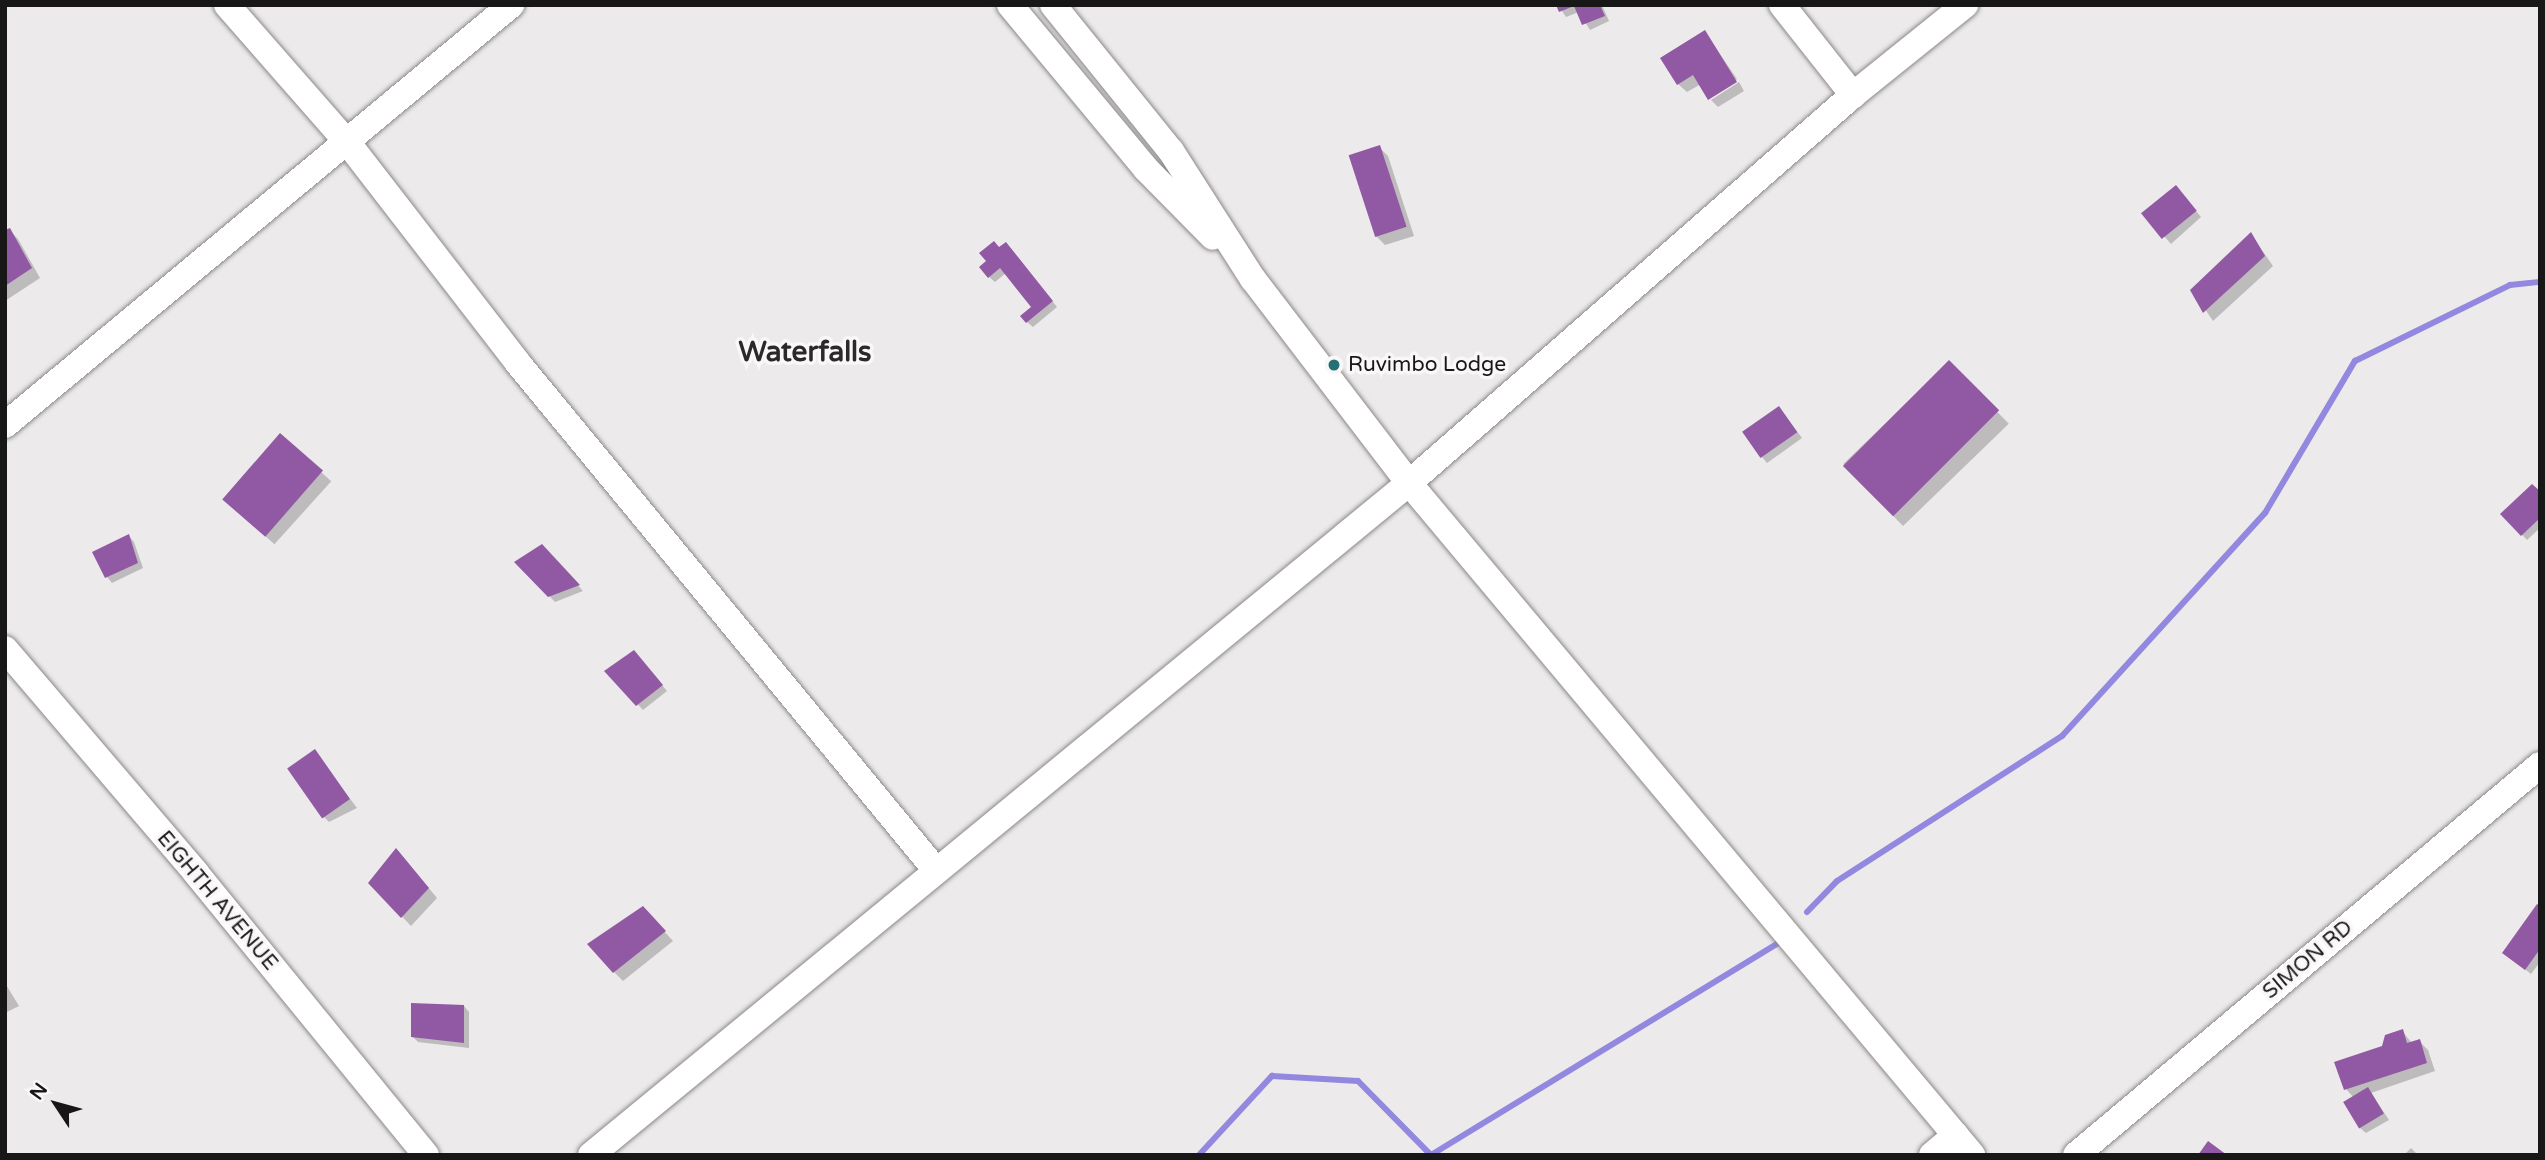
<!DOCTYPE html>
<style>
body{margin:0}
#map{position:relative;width:2545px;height:1160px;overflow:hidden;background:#edeaeb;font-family:"Varela Round",sans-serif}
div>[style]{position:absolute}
.shadow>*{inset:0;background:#0003;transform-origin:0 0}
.stream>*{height:6px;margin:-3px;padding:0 3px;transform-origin:3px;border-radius:3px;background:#9288df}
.building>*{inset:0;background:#9159a4;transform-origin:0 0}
.roads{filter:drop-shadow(0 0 2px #8b8889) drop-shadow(0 0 2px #8b8889)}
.minor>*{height:26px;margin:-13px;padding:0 13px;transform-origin:13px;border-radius:13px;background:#fff}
.dots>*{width:19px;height:19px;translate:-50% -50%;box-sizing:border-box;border:4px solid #faf7f8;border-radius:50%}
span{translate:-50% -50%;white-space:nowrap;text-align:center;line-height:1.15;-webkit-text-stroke:7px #faf7f8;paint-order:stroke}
.poi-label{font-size:21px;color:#181717}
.left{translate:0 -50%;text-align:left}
.street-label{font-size:21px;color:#181717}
.district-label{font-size:28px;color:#2c292a;font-weight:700}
.frame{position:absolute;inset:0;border:7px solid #181717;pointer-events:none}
.north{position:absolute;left:21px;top:1069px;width:70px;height:70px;-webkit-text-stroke:5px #faf7f8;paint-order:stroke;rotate:306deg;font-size:19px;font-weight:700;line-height:28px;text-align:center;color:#181717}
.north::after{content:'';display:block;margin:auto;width:24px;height:32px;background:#181717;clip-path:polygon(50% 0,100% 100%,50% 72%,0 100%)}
</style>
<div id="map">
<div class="shadow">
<div style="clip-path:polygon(1558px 5px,1602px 5px,1609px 21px,1590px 30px,1579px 12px,1566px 17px)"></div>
<div style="clip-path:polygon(1705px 32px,1737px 79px,1709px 97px,1701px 84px,1687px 92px,1678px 84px)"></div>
<div style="clip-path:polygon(1739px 82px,1744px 91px,1718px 107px,1711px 100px)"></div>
<div style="clip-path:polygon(1379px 147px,1388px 156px,1414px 236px,1385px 245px,1376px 236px)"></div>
<div style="clip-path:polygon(2181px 193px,2201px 217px,2171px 244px,2145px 214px)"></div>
<div style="clip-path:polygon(9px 230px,18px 239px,40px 278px,5px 301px,5px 232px)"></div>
<div style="clip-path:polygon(2251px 234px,2273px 266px,2213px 321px,2192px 290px)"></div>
<div style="clip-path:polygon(1000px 249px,1011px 250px,1057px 307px,1033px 327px,1027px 322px,1034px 307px,1006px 273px,995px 282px,989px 277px)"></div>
<div style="left:1949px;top:362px;width:86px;height:147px;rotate:46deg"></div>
<div style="clip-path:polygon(1784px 414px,1802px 438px,1767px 463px,1762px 457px)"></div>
<div style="left:280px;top:435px;width:69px;height:85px;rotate:42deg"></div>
<div style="clip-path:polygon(2540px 494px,2540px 528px,2527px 540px,2503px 514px)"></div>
<div style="clip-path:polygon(129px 536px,134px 542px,143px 568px,112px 583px,107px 577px)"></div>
<div style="clip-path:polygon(548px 552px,583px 591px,555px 602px,517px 562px)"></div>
<div style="clip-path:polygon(640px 658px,667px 691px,643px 710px,607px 671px)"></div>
<div style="clip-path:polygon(314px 751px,357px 808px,329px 822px,320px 813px)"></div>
<div style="clip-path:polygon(397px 850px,437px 898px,411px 926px,370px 883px)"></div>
<div style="clip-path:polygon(2540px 908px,2540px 962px,2531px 974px,2504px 953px)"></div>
<div style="clip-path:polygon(651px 917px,673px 941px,623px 981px,614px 972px)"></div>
<div style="clip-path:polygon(5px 983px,19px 1006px,5px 1013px)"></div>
<div style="clip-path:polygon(464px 1006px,469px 1012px,469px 1048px,418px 1042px,412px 1036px)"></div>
<div style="clip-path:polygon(2402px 1031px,2412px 1043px,2419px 1041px,2428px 1050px,2435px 1071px,2371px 1093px,2389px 1120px,2366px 1133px,2360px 1128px,2354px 1098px,2346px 1089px)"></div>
<div style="clip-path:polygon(2411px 1148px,2418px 1155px,2404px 1155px)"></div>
</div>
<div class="stream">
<div style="left:1807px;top:912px;width:43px;rotate:-45.9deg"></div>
<div style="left:1837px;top:881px;width:268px;rotate:-32.8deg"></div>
<div style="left:2062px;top:736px;width:302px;rotate:-47.7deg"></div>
<div style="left:2265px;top:513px;width:177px;rotate:-59.4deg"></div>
<div style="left:2355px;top:361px;width:173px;rotate:-26.1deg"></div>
<div style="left:2510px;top:285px;width:30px;rotate:-6deg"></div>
<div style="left:1199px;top:1155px;width:108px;rotate:-47.3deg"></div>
<div style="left:1272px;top:1076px;width:86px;rotate:3.3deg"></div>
<div style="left:1358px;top:1081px;width:104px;rotate:45.4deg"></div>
<div style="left:1431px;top:1155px;width:412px;rotate:-31.4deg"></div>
</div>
<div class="building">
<div style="clip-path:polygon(1556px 5px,1600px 5px,1605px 16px,1582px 25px,1574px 6px,1559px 12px)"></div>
<div style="clip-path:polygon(1705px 30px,1737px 82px,1708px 100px,1693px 75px,1677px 85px,1660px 58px)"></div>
<div style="left:1380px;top:145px;width:86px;height:33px;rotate:72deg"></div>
<div style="left:2176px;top:185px;width:33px;height:45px;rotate:51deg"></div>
<div style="clip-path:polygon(10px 228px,32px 268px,5px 286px,5px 230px)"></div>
<div style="clip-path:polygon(2251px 232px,2265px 256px,2203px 313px,2190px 290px)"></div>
<div style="clip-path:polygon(994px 241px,999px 247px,1006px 242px,1053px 301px,1026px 323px,1020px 316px,1031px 307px,1000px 268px,988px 278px,979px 267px,986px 261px,979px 253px)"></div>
<div style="left:1949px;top:360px;width:71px;height:150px;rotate:45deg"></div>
<div style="left:1779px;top:406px;width:32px;height:45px;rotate:55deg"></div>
<div style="left:280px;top:433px;width:57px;height:88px;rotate:41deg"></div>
<div style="clip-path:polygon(2532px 484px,2540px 491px,2540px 518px,2521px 536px,2500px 514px)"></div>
<div style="clip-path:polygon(129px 534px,138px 563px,105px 578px,92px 552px)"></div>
<div style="clip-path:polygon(542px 544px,580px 585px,548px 597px,514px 562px)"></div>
<div style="clip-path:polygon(634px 650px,663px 685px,636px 706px,604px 671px)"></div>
<div style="left:315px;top:749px;width:61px;height:34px;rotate:55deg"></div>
<div style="clip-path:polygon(396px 848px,429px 888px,401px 918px,368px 883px)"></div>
<div style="clip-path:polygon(2537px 904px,2540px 906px,2540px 949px,2525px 970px,2502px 953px)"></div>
<div style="clip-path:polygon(643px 906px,666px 931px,613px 973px,587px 944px)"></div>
<div style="clip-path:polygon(411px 1003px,464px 1005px,464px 1043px,411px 1037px)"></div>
<div style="clip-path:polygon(2403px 1029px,2407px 1043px,2420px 1039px,2427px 1063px,2344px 1090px,2334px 1062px,2382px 1046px,2385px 1035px)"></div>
<div style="left:2368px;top:1087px;width:31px;height:29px;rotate:59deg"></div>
<div style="clip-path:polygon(2208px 1141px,2227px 1155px,2198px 1155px)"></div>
</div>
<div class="roads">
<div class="minor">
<div style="left:227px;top:5px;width:184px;rotate:48.8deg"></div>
<div style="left:348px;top:143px;width:277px;rotate:52.3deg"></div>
<div style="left:517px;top:362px;width:657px;rotate:50.5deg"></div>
<div style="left:1010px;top:5px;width:213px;rotate:50.3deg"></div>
<div style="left:1146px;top:169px;width:95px;rotate:45.4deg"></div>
<div style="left:1053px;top:5px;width:188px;rotate:51.1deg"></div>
<div style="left:1171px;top:151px;width:152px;rotate:57.4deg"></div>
<div style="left:1253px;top:279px;width:257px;rotate:52.6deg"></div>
<div style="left:1409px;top:483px;width:877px;rotate:50.04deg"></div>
<div style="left:1782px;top:5px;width:115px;rotate:51.7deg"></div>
<div style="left:5px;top:425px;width:658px;rotate:-39.69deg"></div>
<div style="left:5px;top:649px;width:294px;rotate:49.5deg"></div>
<div style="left:196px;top:873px;width:364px;rotate:50.8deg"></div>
<div style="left:591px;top:1155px;width:1059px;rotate:-39.4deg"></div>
<div style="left:1409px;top:483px;width:590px;rotate:-41.15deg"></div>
<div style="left:1853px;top:95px;width:144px;rotate:-38.8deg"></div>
<div style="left:1932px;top:1155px;width:31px;rotate:-40deg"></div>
<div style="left:2076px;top:1155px;width:606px;rotate:-40.05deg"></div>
</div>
</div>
<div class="dots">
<div style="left:1334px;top:365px;background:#257072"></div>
</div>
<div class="poi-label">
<span class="left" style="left:1348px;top:365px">Ruvimbo Lodge</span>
</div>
<div class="street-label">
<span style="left:217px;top:901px;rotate:50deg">EIGHTH AVENUE</span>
<span style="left:2308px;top:960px;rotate:-40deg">SIMON RD</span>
</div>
<div class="district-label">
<span style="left:805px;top:352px">Waterfalls</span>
</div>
<div class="frame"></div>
<div class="north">N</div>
</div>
